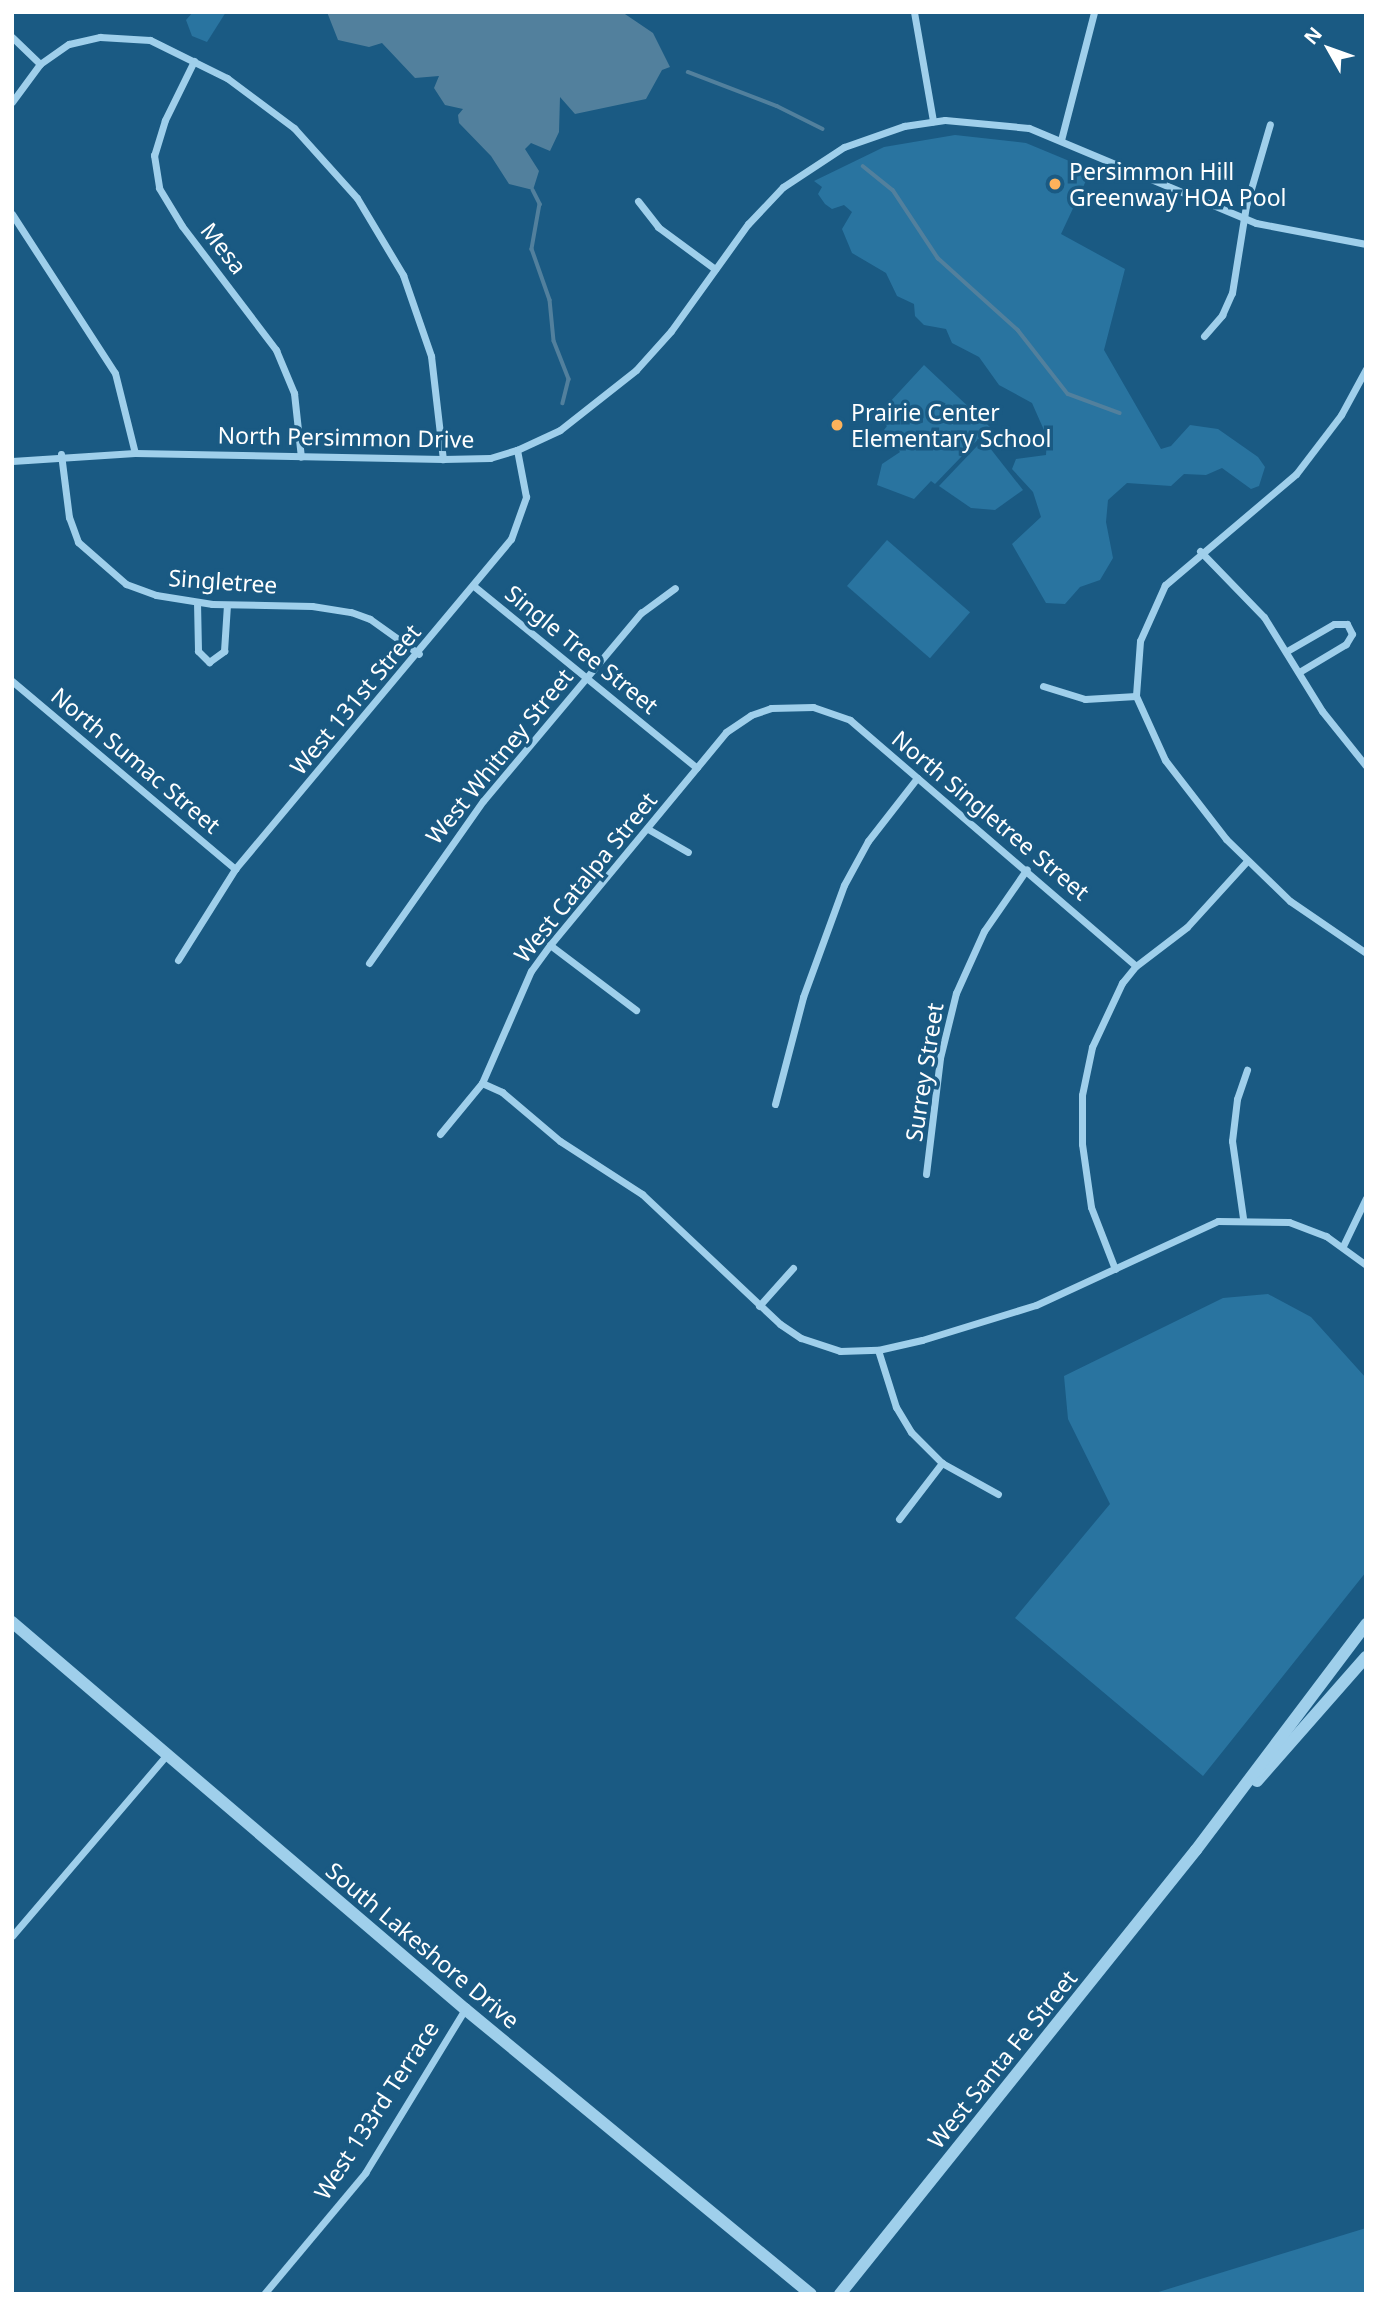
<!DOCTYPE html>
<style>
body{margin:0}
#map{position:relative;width:1378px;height:2306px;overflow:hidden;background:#1a5a83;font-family:"Noto Sans",sans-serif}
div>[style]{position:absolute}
.green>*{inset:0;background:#2974a0;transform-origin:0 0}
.water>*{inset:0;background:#52809d}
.stream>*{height:3.5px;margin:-1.75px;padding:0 1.75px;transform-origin:1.75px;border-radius:1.75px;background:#52809d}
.minor>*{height:7px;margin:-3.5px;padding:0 3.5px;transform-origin:3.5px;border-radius:3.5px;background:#9fcfeb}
.tertiary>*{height:12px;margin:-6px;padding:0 6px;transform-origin:6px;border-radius:6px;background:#9fcfeb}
.dots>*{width:19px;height:19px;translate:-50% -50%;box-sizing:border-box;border:4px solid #1a5a83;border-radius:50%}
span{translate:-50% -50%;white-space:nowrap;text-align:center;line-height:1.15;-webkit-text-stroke:7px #1a5a83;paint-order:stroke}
.poi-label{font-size:23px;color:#fff}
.left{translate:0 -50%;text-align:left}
.street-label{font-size:23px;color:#fff}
.frame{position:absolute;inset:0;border:14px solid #fff;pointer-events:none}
.north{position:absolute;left:1294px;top:14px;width:70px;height:70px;-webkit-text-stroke:5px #1a5a83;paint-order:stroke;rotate:310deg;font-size:19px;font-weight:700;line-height:28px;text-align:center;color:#fff}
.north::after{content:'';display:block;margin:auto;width:24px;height:32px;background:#fff;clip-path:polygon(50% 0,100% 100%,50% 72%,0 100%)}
</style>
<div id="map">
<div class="green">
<div style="clip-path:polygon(193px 12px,226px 12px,207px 42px,192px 36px,186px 20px)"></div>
<div style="clip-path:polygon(955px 135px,1026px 143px,1091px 170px,1061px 234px,1125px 269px,1104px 350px,1161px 449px,1171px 446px,1190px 425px,1218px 429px,1258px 457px,1265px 467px,1259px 486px,1251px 489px,1222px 468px,1206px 475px,1184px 474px,1171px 486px,1127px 483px,1108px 500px,1106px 522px,1113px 558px,1100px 580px,1080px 587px,1065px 604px,1046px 603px,1012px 544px,1041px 517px,1033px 492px,1012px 469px,1016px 459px,1046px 455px,1047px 437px,1032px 403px,999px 385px,979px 357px,952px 343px,946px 329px,924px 325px,915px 316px,914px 304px,897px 296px,886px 273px,852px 253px,842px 229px,852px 212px,844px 205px,832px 209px,825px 204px,818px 194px,822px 187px,814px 181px,884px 147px)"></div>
<div style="clip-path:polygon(924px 365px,990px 427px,935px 484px,931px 481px,914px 499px,877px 485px,882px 464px,900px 452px,884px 430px,887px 426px,877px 416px)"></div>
<div style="clip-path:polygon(980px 443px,986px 443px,1023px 490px,995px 510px,971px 508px,939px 486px)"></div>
<div style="left:887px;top:540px;width:110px;height:61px;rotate:41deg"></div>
<div style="clip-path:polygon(1268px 1294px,1311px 1317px,1366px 1378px,1366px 1572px,1203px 1776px,1015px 1618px,1110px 1504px,1068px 1419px,1064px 1376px,1223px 1298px)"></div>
<div style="clip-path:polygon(1366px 2228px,1366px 2294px,1152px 2294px)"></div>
</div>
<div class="water">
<div style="clip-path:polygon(327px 12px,622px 12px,653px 33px,670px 67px,662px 70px,646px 99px,575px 114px,560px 97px,559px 132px,550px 151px,531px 143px,525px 149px,539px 171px,533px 190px,509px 184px,491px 156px,459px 123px,458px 115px,463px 109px,445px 105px,434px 88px,439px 76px,415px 78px,382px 43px,369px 47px,338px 40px)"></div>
</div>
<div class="stream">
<div style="left:688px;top:72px;width:95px;rotate:20.9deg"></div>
<div style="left:777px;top:106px;width:51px;rotate:26.6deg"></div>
<div style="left:863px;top:166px;width:38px;rotate:39deg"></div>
<div style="left:893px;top:190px;width:82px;rotate:56.5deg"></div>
<div style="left:938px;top:258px;width:108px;rotate:42deg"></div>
<div style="left:1018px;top:330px;width:81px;rotate:52deg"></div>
<div style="left:1068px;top:394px;width:55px;rotate:20.1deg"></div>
<div style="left:533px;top:190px;width:16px;rotate:63deg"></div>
<div style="left:540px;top:204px;width:46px;rotate:100.1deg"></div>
<div style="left:532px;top:249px;width:54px;rotate:70.6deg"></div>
<div style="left:550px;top:300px;width:41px;rotate:84.4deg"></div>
<div style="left:554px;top:341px;width:41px;rotate:68.5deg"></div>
<div style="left:569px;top:379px;width:25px;rotate:104deg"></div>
</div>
<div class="minor">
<div style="left:914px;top:12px;width:111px;rotate:80.1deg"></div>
<div style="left:12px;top:37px;width:39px;rotate:44deg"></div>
<div style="left:194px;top:61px;width:66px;rotate:116.2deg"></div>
<div style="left:165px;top:120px;width:37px;rotate:107deg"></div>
<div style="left:154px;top:155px;width:33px;rotate:81deg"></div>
<div style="left:159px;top:188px;width:44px;rotate:58.8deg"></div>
<div style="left:182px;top:226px;width:156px;rotate:52.8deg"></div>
<div style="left:276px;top:350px;width:47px;rotate:67.3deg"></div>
<div style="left:294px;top:393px;width:64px;rotate:83.8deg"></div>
<div style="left:12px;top:102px;width:47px;rotate:-53.6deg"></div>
<div style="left:40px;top:64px;width:35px;rotate:-35deg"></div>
<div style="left:69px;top:44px;width:32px;rotate:-13deg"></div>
<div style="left:100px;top:37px;width:50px;rotate:3.4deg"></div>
<div style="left:150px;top:40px;width:86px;rotate:26.3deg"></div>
<div style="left:227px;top:78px;width:84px;rotate:36.7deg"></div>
<div style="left:294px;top:128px;width:94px;rotate:48deg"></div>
<div style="left:357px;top:198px;width:90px;rotate:59.1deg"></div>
<div style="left:403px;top:275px;width:86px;rotate:70.9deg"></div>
<div style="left:431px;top:356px;width:104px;rotate:83.4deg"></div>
<div style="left:1061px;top:140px;width:132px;rotate:-75.5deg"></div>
<div style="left:638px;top:201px;width:33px;rotate:52deg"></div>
<div style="left:658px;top:227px;width:71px;rotate:36.4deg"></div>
<div style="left:12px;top:214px;width:189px;rotate:57.1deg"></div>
<div style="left:115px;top:373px;width:82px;rotate:76deg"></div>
<div style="left:1204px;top:336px;width:28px;rotate:-49deg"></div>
<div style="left:1222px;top:315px;width:24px;rotate:-66deg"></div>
<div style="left:1232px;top:293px;width:88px;rotate:-80.9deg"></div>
<div style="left:1246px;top:206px;width:85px;rotate:-73.7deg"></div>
<div style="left:1366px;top:369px;width:52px;rotate:118.5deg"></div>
<div style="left:1341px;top:415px;width:74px;rotate:127.3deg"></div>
<div style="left:1296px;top:474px;width:172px;rotate:139.7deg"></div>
<div style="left:1165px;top:585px;width:61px;rotate:114.1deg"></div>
<div style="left:1140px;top:641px;width:55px;rotate:94.2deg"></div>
<div style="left:1136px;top:696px;width:70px;rotate:65.6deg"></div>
<div style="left:1165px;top:760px;width:100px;rotate:52.3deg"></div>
<div style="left:1226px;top:839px;width:89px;rotate:44.1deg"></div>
<div style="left:1290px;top:901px;width:92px;rotate:34.4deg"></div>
<div style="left:61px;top:454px;width:64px;rotate:82.8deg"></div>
<div style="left:69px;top:517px;width:27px;rotate:70deg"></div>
<div style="left:78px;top:542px;width:64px;rotate:41.2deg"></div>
<div style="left:126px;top:584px;width:32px;rotate:20deg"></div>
<div style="left:156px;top:595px;width:57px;rotate:9.1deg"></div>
<div style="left:212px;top:604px;width:100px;rotate:1.1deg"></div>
<div style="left:312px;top:606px;width:39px;rotate:9deg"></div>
<div style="left:351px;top:612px;width:20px;rotate:20deg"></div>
<div style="left:370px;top:619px;width:60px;rotate:35.5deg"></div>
<div style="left:12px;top:461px;width:123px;rotate:-3.7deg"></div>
<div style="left:135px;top:453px;width:308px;rotate:1.1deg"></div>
<div style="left:443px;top:459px;width:47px;rotate:-1.2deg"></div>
<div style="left:490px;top:458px;width:28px;rotate:-17deg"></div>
<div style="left:517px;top:450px;width:47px;rotate:-24.9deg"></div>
<div style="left:560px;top:430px;width:97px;rotate:-38.3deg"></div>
<div style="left:636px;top:370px;width:52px;rotate:-48.1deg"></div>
<div style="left:671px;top:331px;width:132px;rotate:-54.3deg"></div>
<div style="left:748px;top:224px;width:51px;rotate:-46.6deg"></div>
<div style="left:783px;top:187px;width:73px;rotate:-33.3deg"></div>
<div style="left:844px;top:147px;width:64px;rotate:-19.3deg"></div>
<div style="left:904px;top:126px;width:41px;rotate:-8.3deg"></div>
<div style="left:945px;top:120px;width:84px;rotate:5.4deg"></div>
<div style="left:1029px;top:128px;width:246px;rotate:22.7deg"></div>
<div style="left:1256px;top:223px;width:112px;rotate:10.8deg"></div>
<div style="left:1200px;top:551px;width:92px;rotate:45.9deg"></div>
<div style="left:1264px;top:617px;width:110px;rotate:58.3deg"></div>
<div style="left:1322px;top:711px;width:70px;rotate:51.3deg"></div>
<div style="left:475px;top:587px;width:286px;rotate:39.2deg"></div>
<div style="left:197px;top:602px;width:49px;rotate:88.8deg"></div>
<div style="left:198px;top:651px;width:16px;rotate:45deg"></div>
<div style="left:209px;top:662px;width:19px;rotate:-36deg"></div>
<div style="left:224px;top:651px;width:46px;rotate:-86.3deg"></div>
<div style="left:1287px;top:651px;width:54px;rotate:-29.9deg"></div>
<div style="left:1334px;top:624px;width:13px"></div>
<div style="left:1347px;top:624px;width:11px;rotate:63deg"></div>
<div style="left:1352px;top:634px;width:12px;rotate:121deg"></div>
<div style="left:1346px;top:644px;width:55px;rotate:149.2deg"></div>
<div style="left:12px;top:681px;width:292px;rotate:40.1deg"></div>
<div style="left:1043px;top:686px;width:44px;rotate:17.2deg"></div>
<div style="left:1085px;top:699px;width:51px;rotate:-3.4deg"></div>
<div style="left:648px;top:829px;width:46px;rotate:29.9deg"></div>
<div style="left:550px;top:945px;width:108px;rotate:37.1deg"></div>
<div style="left:178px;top:960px;width:107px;rotate:-57.9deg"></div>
<div style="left:235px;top:869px;width:430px;rotate:-50.1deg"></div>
<div style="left:511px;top:539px;width:45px;rotate:-70.3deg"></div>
<div style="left:526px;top:497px;width:48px;rotate:-100.8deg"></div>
<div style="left:369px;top:963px;width:198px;rotate:-54.9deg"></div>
<div style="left:483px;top:801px;width:246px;rotate:-50deg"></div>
<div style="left:641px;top:613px;width:42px;rotate:-36.3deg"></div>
<div style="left:482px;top:1083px;width:22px;rotate:24deg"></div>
<div style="left:502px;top:1092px;width:76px;rotate:40.2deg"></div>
<div style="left:560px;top:1141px;width:98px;rotate:32.9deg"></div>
<div style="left:642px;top:1194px;width:190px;rotate:43.3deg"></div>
<div style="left:780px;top:1324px;width:25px;rotate:34deg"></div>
<div style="left:801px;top:1338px;width:41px;rotate:18.4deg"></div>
<div style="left:840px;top:1351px;width:38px;rotate:-2deg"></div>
<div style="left:878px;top:1350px;width:45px;rotate:-12.8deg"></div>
<div style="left:922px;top:1340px;width:119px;rotate:-17.1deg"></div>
<div style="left:1036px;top:1305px;width:200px;rotate:-24.8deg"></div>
<div style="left:1218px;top:1221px;width:71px;rotate:0.8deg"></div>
<div style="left:1289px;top:1222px;width:40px;rotate:21deg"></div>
<div style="left:1326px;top:1236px;width:49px;rotate:35.9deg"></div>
<div style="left:775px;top:1104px;width:111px;rotate:-75.3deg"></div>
<div style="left:803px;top:997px;width:119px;rotate:-69.9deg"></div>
<div style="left:844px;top:885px;width:50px;rotate:-61.4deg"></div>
<div style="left:868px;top:841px;width:80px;rotate:-52.1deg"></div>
<div style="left:440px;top:1134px;width:66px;rotate:-50.5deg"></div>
<div style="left:482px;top:1083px;width:122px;rotate:-66.4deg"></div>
<div style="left:531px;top:971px;width:32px;rotate:-54deg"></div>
<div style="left:550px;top:945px;width:276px;rotate:-50.4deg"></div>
<div style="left:726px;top:732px;width:30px;rotate:-34deg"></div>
<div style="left:751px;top:715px;width:21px;rotate:-19deg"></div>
<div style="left:771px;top:708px;width:42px;rotate:-1.4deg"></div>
<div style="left:813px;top:707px;width:39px;rotate:19deg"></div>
<div style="left:850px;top:720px;width:377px;rotate:40.7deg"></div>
<div style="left:926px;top:1174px;width:117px;rotate:-83.1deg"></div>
<div style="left:940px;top:1058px;width:67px;rotate:-76.2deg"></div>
<div style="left:956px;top:993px;width:68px;rotate:-65.7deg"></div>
<div style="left:984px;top:931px;width:75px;rotate:-55.3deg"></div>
<div style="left:1243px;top:1218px;width:78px;rotate:-98.1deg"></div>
<div style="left:1232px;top:1141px;width:42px;rotate:-83.2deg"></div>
<div style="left:1237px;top:1099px;width:31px;rotate:-71deg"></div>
<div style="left:1343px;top:1246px;width:53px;rotate:-64.4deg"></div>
<div style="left:1115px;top:1269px;width:66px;rotate:-111.2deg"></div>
<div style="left:1091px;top:1207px;width:64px;rotate:-98.1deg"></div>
<div style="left:1082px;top:1144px;width:49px;rotate:-90deg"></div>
<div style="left:1082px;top:1095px;width:49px;rotate:-78.2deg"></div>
<div style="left:1092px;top:1047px;width:71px;rotate:-64.9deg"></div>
<div style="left:1122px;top:983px;width:22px;rotate:-51deg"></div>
<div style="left:1136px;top:966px;width:64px;rotate:-37.4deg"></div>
<div style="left:1187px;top:927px;width:89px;rotate:-47.7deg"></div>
<div style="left:759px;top:1306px;width:51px;rotate:-48.2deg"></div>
<div style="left:878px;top:1350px;width:60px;rotate:72.5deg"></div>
<div style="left:896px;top:1407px;width:29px;rotate:59deg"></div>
<div style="left:911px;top:1432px;width:44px;rotate:45deg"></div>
<div style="left:942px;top:1463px;width:64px;rotate:29deg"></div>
<div style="left:899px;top:1519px;width:71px;rotate:-52.5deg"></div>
<div style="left:12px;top:1936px;width:237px;rotate:-49.5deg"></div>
<div style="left:264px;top:2294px;width:158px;rotate:-50.1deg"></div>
<div style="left:365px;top:2173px;width:192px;rotate:-58.6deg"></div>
</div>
<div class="tertiary">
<div style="left:12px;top:1622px;width:596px;rotate:40.51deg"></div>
<div style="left:465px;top:2009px;width:448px;rotate:39.5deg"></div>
<div style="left:1257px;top:1781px;width:165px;rotate:-48.7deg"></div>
<div style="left:840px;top:2294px;width:569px;rotate:-51.28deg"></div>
<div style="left:1196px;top:1850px;width:283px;rotate:-53deg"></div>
</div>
<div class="dots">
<div style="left:1055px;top:184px;background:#fdb25b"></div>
<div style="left:837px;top:425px;background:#fdb25b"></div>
</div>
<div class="poi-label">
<span class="left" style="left:1069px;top:184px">Persimmon Hill<br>Greenway HOA Pool</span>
<span class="left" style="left:851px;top:425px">Prairie Center<br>Elementary School</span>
</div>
<div class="street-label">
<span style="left:224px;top:248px;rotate:52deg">Mesa</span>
<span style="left:346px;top:437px;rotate:1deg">North Persimmon Drive</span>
<span style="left:223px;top:581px;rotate:4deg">Singletree</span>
<span style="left:582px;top:649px;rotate:39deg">Single Tree Street</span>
<span style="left:355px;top:699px;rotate:-50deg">West 131st Street</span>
<span style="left:499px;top:756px;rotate:-51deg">West Whitney Street</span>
<span style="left:136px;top:760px;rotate:40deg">North Sumac Street</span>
<span style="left:991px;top:815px;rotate:40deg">North Singletree Street</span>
<span style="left:585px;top:877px;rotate:-51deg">West Catalpa Street</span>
<span style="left:924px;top:1072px;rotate:-81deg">Surrey Street</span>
<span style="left:423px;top:1945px;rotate:40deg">South Lakeshore Drive</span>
<span style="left:1002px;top:2059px;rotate:-51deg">West Santa Fe Street</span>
<span style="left:376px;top:2110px;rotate:-57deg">West 133rd Terrace</span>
</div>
<div class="frame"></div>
<div class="north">N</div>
</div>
